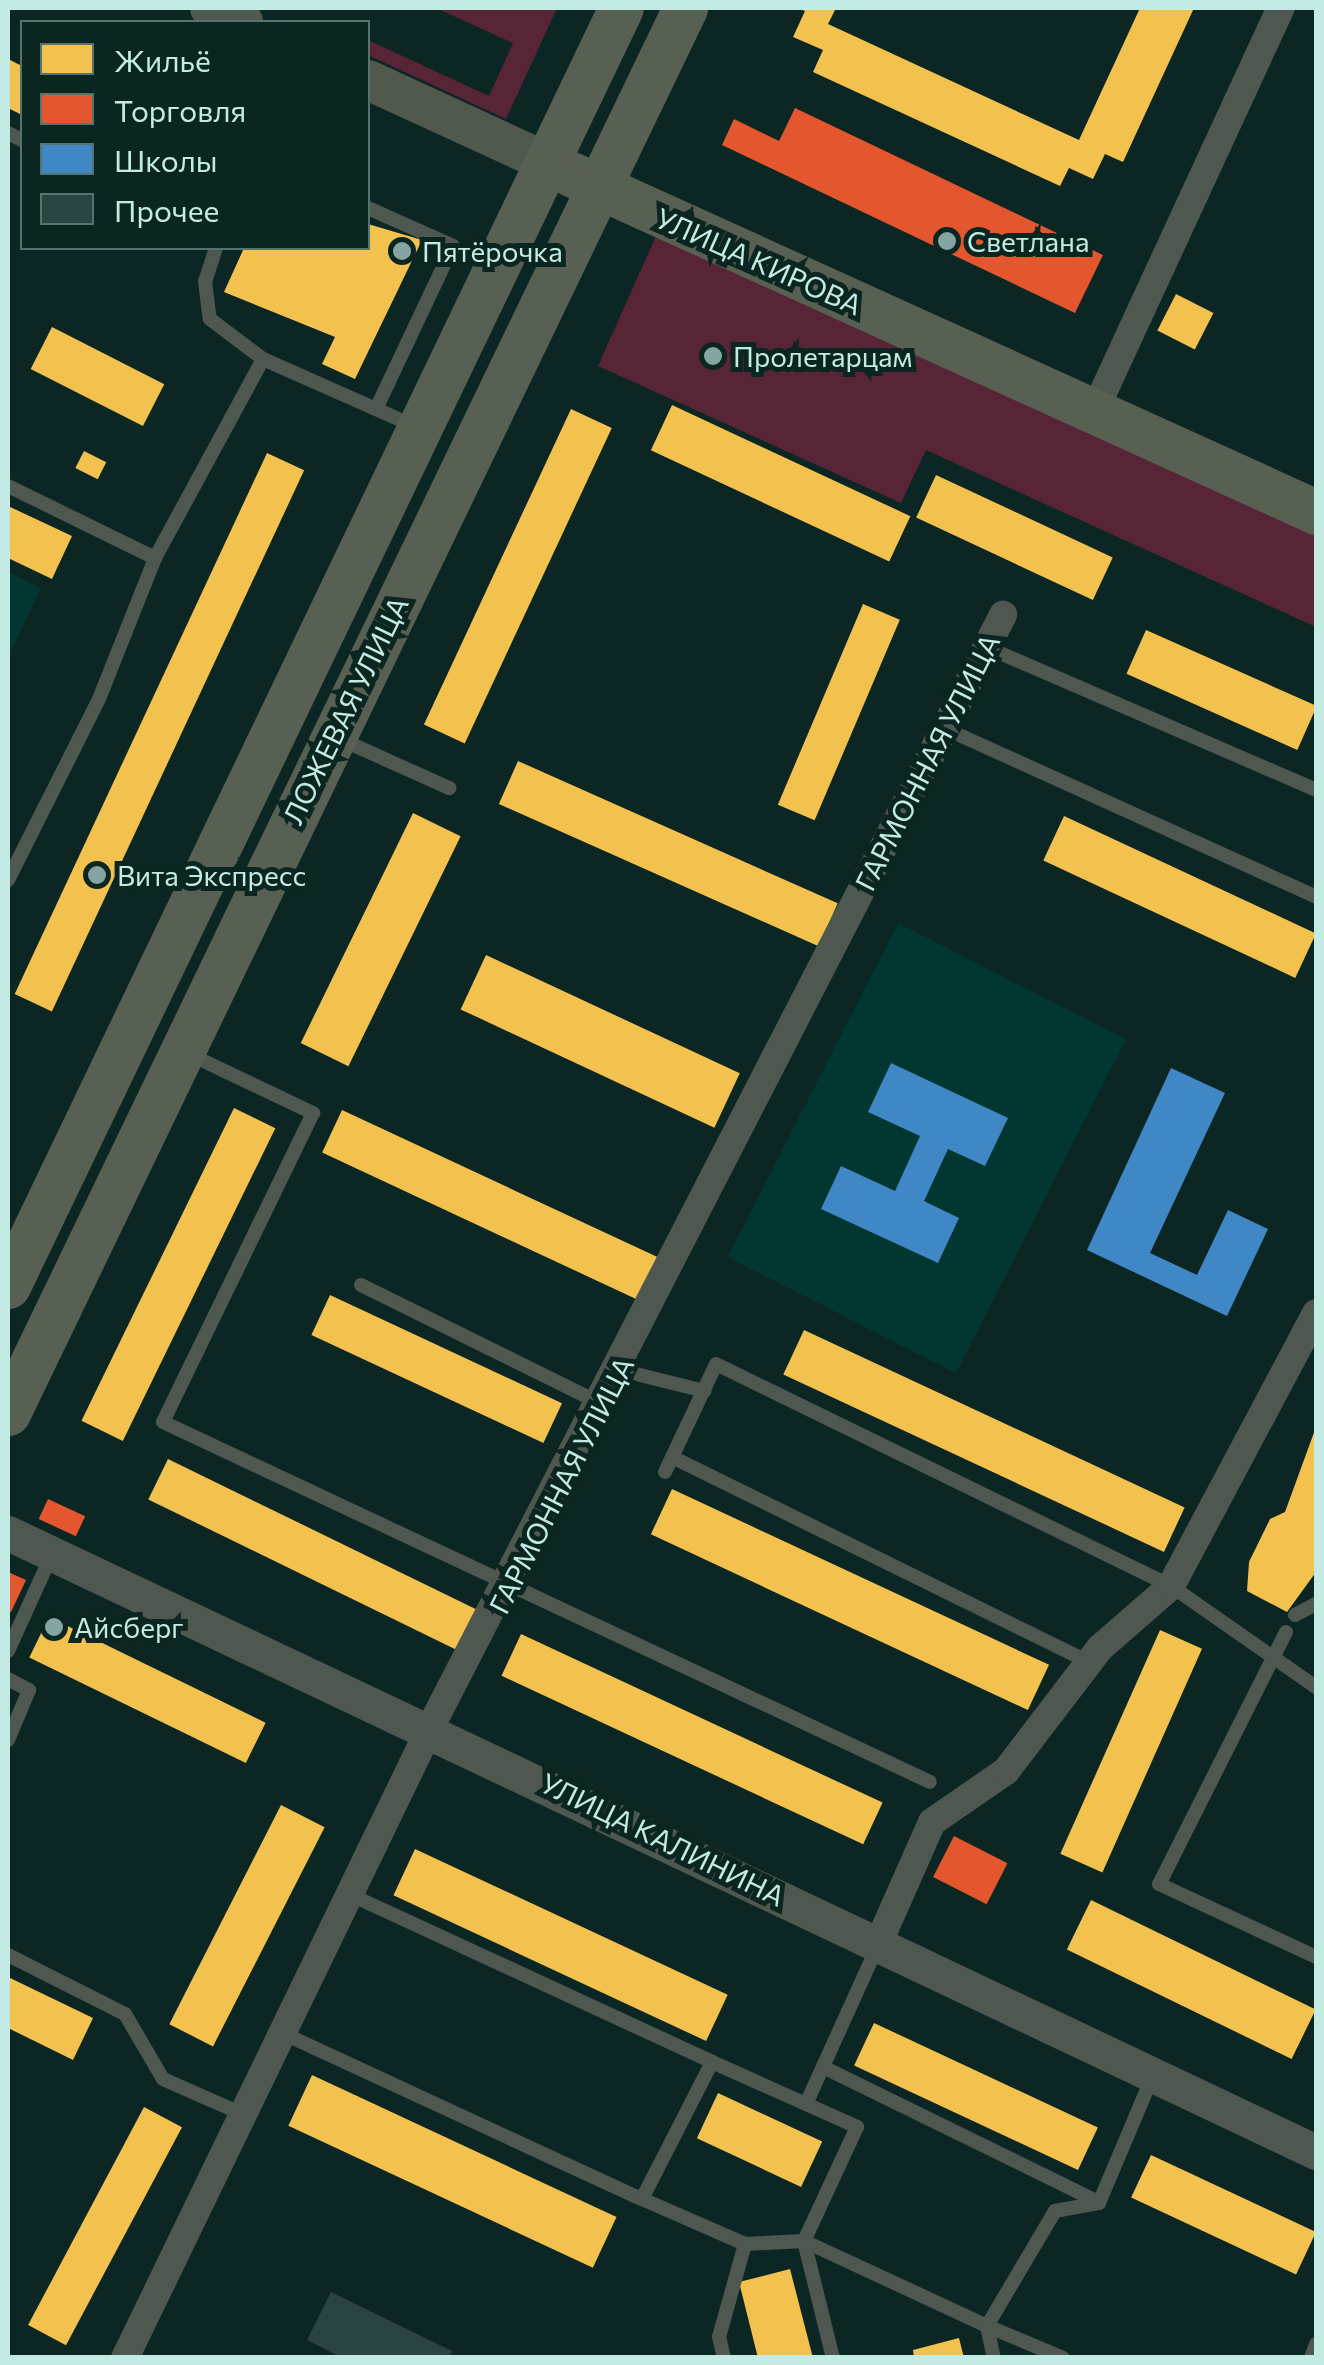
<!DOCTYPE html>
<meta charset="utf-8">
<style>
body{margin:0}
#map{position:relative;width:1324px;height:2365px;overflow:hidden;background:#0c2624;font-family:Commissioner,sans-serif}
div>[style]{position:absolute}
.built>*{inset:0;background:#023631;transform-origin:0 0}
.green>*{inset:0;background:#572535}
.homes>*{inset:0;background:#f2c14e;transform-origin:0 0}
.shops>*{inset:0;background:#e4572e;transform-origin:0 0}
.schools>*{inset:0;background:#3f88c5}
.building>*{inset:0;background:#2a4343}
.service>*{height:14px;margin:-7px;padding:0 7px;transform-origin:7px;border-radius:7px;background:#4f5850}
.minor>*{height:28px;margin:-14px;padding:0 14px;transform-origin:14px;border-radius:14px;background:#4f5850}
.tertiary>*{height:35px;margin:-17.5px;padding:0 17.5px;transform-origin:17.5px;border-radius:17.5px;background:#4f5850}
.secondary>*{height:40px;margin:-20px;padding:0 20px;transform-origin:20px;border-radius:20px;background:#51594e}
.primary>*{height:45px;margin:-22.5px;padding:0 22.5px;transform-origin:22.5px;border-radius:22.5px;background:#586053}
.dots>*{width:28px;height:28px;translate:-50% -50%;box-sizing:border-box;border:5px solid #0b2521;border-radius:50%}
span{translate:-50% -50%;white-space:nowrap;text-align:center;line-height:1.15;-webkit-text-stroke:10px #0b2521;paint-order:stroke}
.poi-label{font-size:28px;color:#c4eae4}
.left{translate:0 -50%;text-align:left}
.street-label{font-size:28px;color:#c4eae4}
.frame{position:absolute;inset:0;border:10px solid #c4eae4;pointer-events:none}
.legend{position:absolute;left:20px;top:20px;width:350px;height:230px;box-sizing:border-box;background:#0b2521;border:2px solid #55746f;margin:0;padding:12px 18px;list-style:none;font-size:30px;color:#c4eae4}
.legend li{display:flex;align-items:center;gap:20px;height:50px}
.legend b{width:50px;border:2px solid #55746f}
</style>
<div id="map">
<div class="built">
<div style="clip-path:polygon(8px 572px,41px 588px,8px 657px)"></div>
<div style="left:898px;top:923px;width:256px;height:375px;rotate:27deg"></div>
</div>
<div class="green">
<div style="clip-path:polygon(436px 8px,557px 8px,506px 119px,368px 55px,368px 40px,489px 96px,513px 43px)"></div>
<div style="clip-path:polygon(656px 236px,1316px 535px,1316px 627px,926px 450px,901px 503px,598px 366px)"></div>
</div>
<div class="homes">
<div style="clip-path:polygon(797px 8px,836px 8px,828px 24px,1079px 140px,1140px 8px,1194px 8px,1123px 162px,1105px 154px,1093px 179px,1069px 168px,1060px 186px,813px 72px,823px 50px,793px 37px,805px 11px)"></div>
<div style="clip-path:polygon(8px 59px,22px 66px,22px 115px,8px 108px)"></div>
<div style="clip-path:polygon(368px 224px,422px 240px,355px 379px,322px 364px,335px 337px,224px 292px,244px 248px,368px 248px)"></div>
<div style="left:1176px;top:294px;width:42px;height:41px;rotate:27deg"></div>
<div style="left:52px;top:327px;width:126px;height:47px;rotate:27deg"></div>
<div style="left:672px;top:405px;width:263px;height:50px;rotate:25deg"></div>
<div style="left:571px;top:409px;width:45px;height:348px;rotate:25deg"></div>
<div style="left:84px;top:451px;width:25px;height:19px;rotate:27deg"></div>
<div style="left:267px;top:453px;width:41px;height:597px;rotate:25deg"></div>
<div style="left:936px;top:475px;width:195px;height:47px;rotate:25deg"></div>
<div style="clip-path:polygon(8px 506px,72px 536px,52px 579px,8px 558px)"></div>
<div style="left:863px;top:604px;width:40px;height:218px;rotate:23deg"></div>
<div style="left:1146px;top:630px;width:187px;height:48px;rotate:24deg"></div>
<div style="left:518px;top:761px;width:350px;height:47px;rotate:24deg"></div>
<div style="left:413px;top:813px;width:53px;height:256px;rotate:26deg"></div>
<div style="left:1064px;top:816px;width:278px;height:49px;rotate:25deg"></div>
<div style="left:486px;top:955px;width:280px;height:60px;rotate:25deg"></div>
<div style="left:234px;top:1108px;width:46px;height:348px;rotate:26deg"></div>
<div style="left:342px;top:1110px;width:354px;height:47px;rotate:25deg"></div>
<div style="left:330px;top:1295px;width:256px;height:44px;rotate:25deg"></div>
<div style="left:804px;top:1330px;width:420px;height:49px;rotate:25deg"></div>
<div style="clip-path:polygon(1316px 1427px,1316px 1572px,1287px 1612px,1247px 1591px,1249px 1562px,1270px 1519px,1285px 1512px)"></div>
<div style="left:168px;top:1459px;width:345px;height:45px;rotate:26deg"></div>
<div style="left:672px;top:1489px;width:416px;height:50px;rotate:25deg"></div>
<div style="left:49px;top:1617px;width:241px;height:45px;rotate:26deg"></div>
<div style="left:1160px;top:1630px;width:46px;height:245px;rotate:24deg"></div>
<div style="left:521px;top:1634px;width:399px;height:46px;rotate:25deg"></div>
<div style="left:281px;top:1805px;width:49px;height:246px;rotate:27deg"></div>
<div style="left:415px;top:1849px;width:345px;height:51px;rotate:25deg"></div>
<div style="left:1091px;top:1900px;width:250px;height:55px;rotate:26deg"></div>
<div style="clip-path:polygon(8px 1977px,93px 2018px,73px 2060px,8px 2028px)"></div>
<div style="left:874px;top:2023px;width:247px;height:47px;rotate:25deg"></div>
<div style="left:312px;top:2075px;width:336px;height:56px;rotate:25deg"></div>
<div style="left:718px;top:2093px;width:115px;height:50px;rotate:25deg"></div>
<div style="left:144px;top:2107px;width:43px;height:247px;rotate:28deg"></div>
<div style="left:1151px;top:2155px;width:182px;height:47px;rotate:25deg"></div>
<div style="clip-path:polygon(790px 2269px,813px 2358px,758px 2358px,739px 2282px)"></div>
<div style="clip-path:polygon(959px 2338px,964px 2358px,914px 2358px,913px 2350px)"></div>
</div>
<div class="shops">
<div style="clip-path:polygon(795px 108px,1103px 255px,1075px 313px,722px 145px,734px 119px,779px 141px)"></div>
<div style="left:48px;top:1499px;width:41px;height:22px;rotate:25deg"></div>
<div style="clip-path:polygon(8px 1572px,26px 1580px,11px 1612px,8px 1610px)"></div>
<div style="left:954px;top:1836px;width:60px;height:46px;rotate:27deg"></div>
</div>
<div class="schools">
<div style="clip-path:polygon(891px 1063px,1008px 1118px,985px 1166px,948px 1149px,924px 1201px,959px 1218px,938px 1263px,821px 1209px,841px 1166px,895px 1191px,920px 1136px,868px 1112px)"></div>
<div style="clip-path:polygon(1171px 1068px,1225px 1093px,1150px 1253px,1197px 1275px,1228px 1210px,1268px 1229px,1227px 1316px,1087px 1250px)"></div>
</div>
<div class="building">
<div style="clip-path:polygon(331px 2292px,452px 2351px,449px 2358px,342px 2358px,307px 2340px)"></div>
</div>
<div class="service">
<div style="left:8px;top:133px;width:16px;rotate:27deg"></div>
<div style="left:368px;top:208px;width:93px;rotate:24.1deg"></div>
<div style="left:453px;top:246px;width:180px;rotate:115.3deg"></div>
<div style="left:216px;top:248px;width:35px;rotate:108deg"></div>
<div style="left:205px;top:281px;width:38px;rotate:83deg"></div>
<div style="left:210px;top:319px;width:66px;rotate:37deg"></div>
<div style="left:263px;top:359px;width:165px;rotate:23.9deg"></div>
<div style="left:8px;top:486px;width:164px;rotate:26.1deg"></div>
<div style="left:986px;top:647px;width:360px;rotate:23.4deg"></div>
<div style="left:944px;top:728px;width:409px;rotate:24.4deg"></div>
<div style="left:340px;top:739px;width:120px;rotate:24.2deg"></div>
<div style="left:8px;top:880px;width:203px;rotate:-63.3deg"></div>
<div style="left:99px;top:699px;width:152px;rotate:-68.3deg"></div>
<div style="left:155px;top:558px;width:226px;rotate:-61.5deg"></div>
<div style="left:187px;top:1053px;width:140px;rotate:25.5deg"></div>
<div style="left:313px;top:1113px;width:343px;rotate:115.9deg"></div>
<div style="left:163px;top:1422px;width:847px;rotate:25.14deg"></div>
<div style="left:361px;top:1285px;width:269px;rotate:26.3deg"></div>
<div style="left:620px;top:1370px;width:87px;rotate:14deg"></div>
<div style="left:672px;top:1457px;width:465px;rotate:26.2deg"></div>
<div style="left:665px;top:1472px;width:119px;rotate:-64.7deg"></div>
<div style="left:716px;top:1364px;width:506px;rotate:26.01deg"></div>
<div style="left:1171px;top:1586px;width:177px;rotate:34.9deg"></div>
<div style="left:1295px;top:1615px;width:24px;rotate:-28deg"></div>
<div style="left:1286px;top:1632px;width:282px;rotate:116.7deg"></div>
<div style="left:1159px;top:1884px;width:173px;rotate:24.9deg"></div>
<div style="left:8px;top:1651px;width:104px;rotate:-65.6deg"></div>
<div style="left:8px;top:1679px;width:24px;rotate:28deg"></div>
<div style="left:29px;top:1690px;width:54px;rotate:112.8deg"></div>
<div style="left:351px;top:1895px;width:398px;rotate:24.8deg"></div>
<div style="left:8px;top:1955px;width:131px;rotate:26.8deg"></div>
<div style="left:125px;top:2014px;width:75px;rotate:59.7deg"></div>
<div style="left:163px;top:2079px;width:84px;rotate:23.8deg"></div>
<div style="left:282px;top:2033px;width:396px;rotate:24.8deg"></div>
<div style="left:712px;top:2062px;width:159px;rotate:24.1deg"></div>
<div style="left:857px;top:2127px;width:126px;rotate:114.9deg"></div>
<div style="left:804px;top:2241px;width:59px;rotate:177.1deg"></div>
<div style="left:745px;top:2244px;width:112px;rotate:-156.4deg"></div>
<div style="left:642px;top:2199px;width:154px;rotate:-62.9deg"></div>
<div style="left:825px;top:2068px;width:305px;rotate:26.1deg"></div>
<div style="left:806px;top:2104px;width:175px;rotate:-65.6deg"></div>
<div style="left:804px;top:2241px;width:202px;rotate:24.9deg"></div>
<div style="left:987px;top:2326px;width:134px;rotate:-59.4deg"></div>
<div style="left:1055px;top:2211px;width:45px;rotate:-10.3deg"></div>
<div style="left:1099px;top:2203px;width:139px;rotate:-67.1deg"></div>
<div style="left:804px;top:2241px;width:121px;rotate:76.1deg"></div>
<div style="left:987px;top:2326px;width:82px;rotate:22.8deg"></div>
<div style="left:987px;top:2326px;width:33px;rotate:78deg"></div>
<div style="left:724px;top:2358px;width:22px;rotate:-103deg"></div>
<div style="left:719px;top:2337px;width:97px;rotate:-74.4deg"></div>
<div style="left:1311px;top:2358px;width:15px;rotate:-70deg"></div>
</div>
<div class="minor">
<div style="left:1094px;top:412px;width:445px;rotate:-65.2deg"></div>
<div style="left:878px;top:1944px;width:133px;rotate:-66.1deg"></div>
<div style="left:932px;top:1822px;width:90px;rotate:-34.6deg"></div>
<div style="left:1006px;top:1771px;width:155px;rotate:-52.6deg"></div>
<div style="left:1100px;top:1648px;width:94px;rotate:-41.1deg"></div>
<div style="left:1171px;top:1586px;width:309px;rotate:-62deg"></div>
<div style="left:125px;top:2358px;width:702px;rotate:-64.16deg"></div>
<div style="left:431px;top:1726px;width:1250px;rotate:-62.76deg"></div>
</div>
<div class="tertiary">
<div style="left:8px;top:1533px;width:1447px;rotate:25.33deg"></div>
</div>
<div class="secondary">
<div style="left:210px;top:8px;width:36px;rotate:23deg"></div>
<div style="left:368px;top:80px;width:196px;rotate:24.7deg"></div>
</div>
<div class="primary">
<div style="left:571px;top:174px;width:818px;rotate:24.4deg"></div>
<div style="left:8px;top:1286px;width:1417px;rotate:-64.38deg"></div>
<div style="left:8px;top:1413px;width:1560px;rotate:-64.27deg"></div>
</div>
<div class="dots">
<div style="left:947px;top:241px;background:#84a5a1"></div>
<div style="left:402px;top:251px;background:#84a5a1"></div>
<div style="left:713px;top:356px;background:#84a5a1"></div>
<div style="left:97px;top:875px;background:#84a5a1"></div>
<div style="left:54px;top:1627px;background:#84a5a1"></div>
</div>
<div class="poi-label">
<span class="left" style="left:967px;top:241px">Светлана</span>
<span class="left" style="left:422px;top:251px">Пятёрочка</span>
<span class="left" style="left:733px;top:356px">Пролетарцам</span>
<span class="left" style="left:117px;top:875px">Вита Экспресс</span>
<span class="left" style="left:74px;top:1627px">Айсберг</span>
</div>
<div class="street-label">
<span style="left:759px;top:261px;rotate:24deg">УЛИЦА КИРОВА</span>
<span style="left:345px;top:710px;rotate:-64deg">ЛОЖЕВАЯ УЛИЦА</span>
<span style="left:927px;top:762px;rotate:-63deg">ГАРМОННАЯ УЛИЦА</span>
<span style="left:561px;top:1485px;rotate:-63deg">ГАРМОННАЯ УЛИЦА</span>
<span style="left:663px;top:1839px;rotate:26deg">УЛИЦА КАЛИНИНА</span>
</div>
<div class="frame"></div>
<ul class="legend">
<li><b style="height:28px;background:#f2c14e"></b>Жильё</li>
<li><b style="height:28px;background:#e4572e"></b>Торговля</li>
<li><b style="height:28px;background:#3f88c5"></b>Школы</li>
<li><b style="height:28px;background:#2a4343"></b>Прочее</li>
</ul>
</div>
